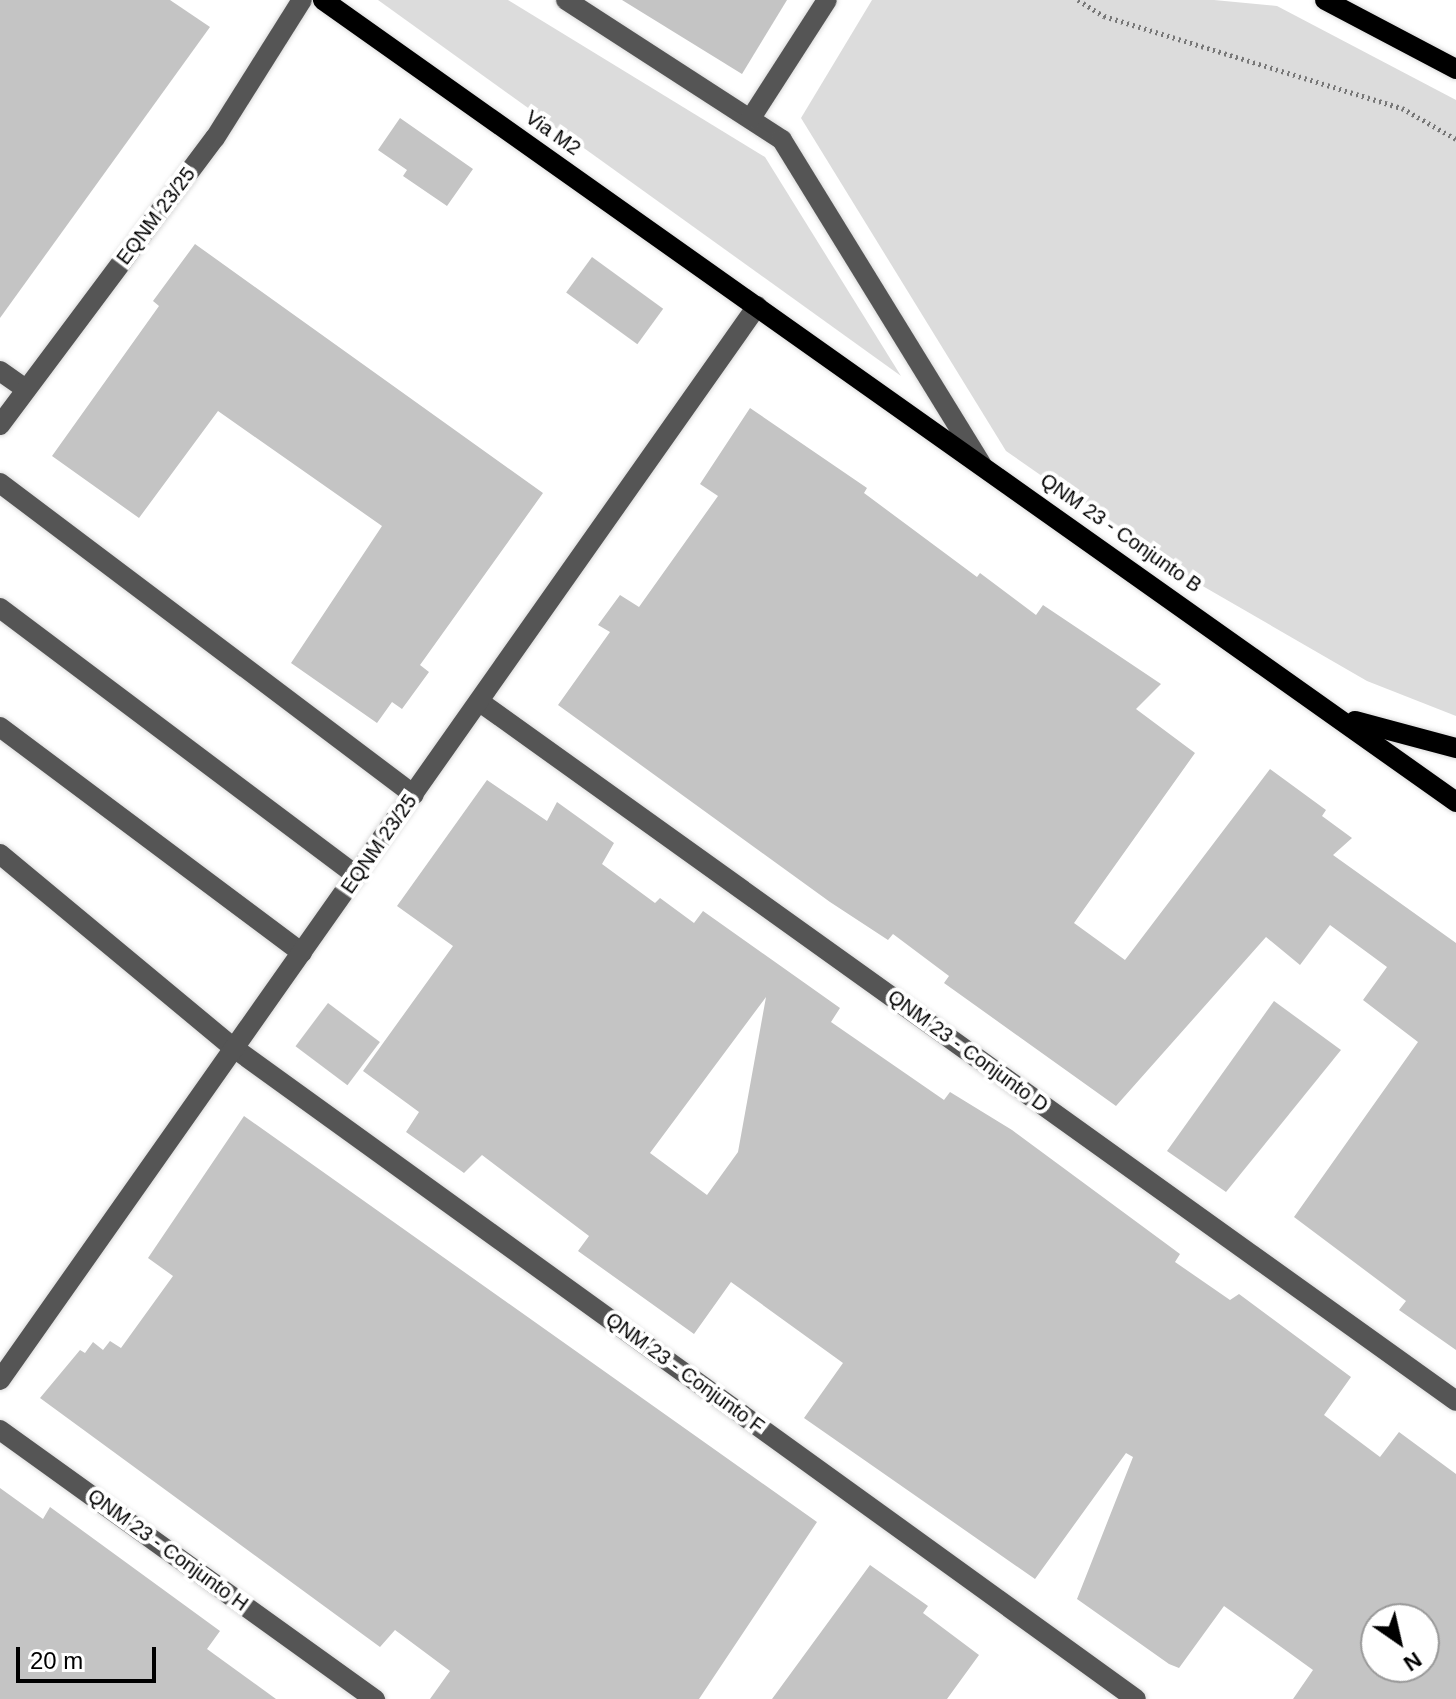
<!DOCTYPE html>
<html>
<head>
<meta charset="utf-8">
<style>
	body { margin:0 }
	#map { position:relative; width:1456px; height:1699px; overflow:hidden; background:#fff; font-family:Arial,sans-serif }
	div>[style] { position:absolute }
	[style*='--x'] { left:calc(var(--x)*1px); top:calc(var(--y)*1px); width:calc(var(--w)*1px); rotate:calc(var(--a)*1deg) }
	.green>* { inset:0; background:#dcdcdc }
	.building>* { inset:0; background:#c4c4c4; transform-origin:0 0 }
	.path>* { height:5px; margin-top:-2.5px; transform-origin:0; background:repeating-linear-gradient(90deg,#777 0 2px,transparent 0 6px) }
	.roads { filter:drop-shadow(0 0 2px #dbdbdb) drop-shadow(0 0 2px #dbdbdb) }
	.minor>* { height:20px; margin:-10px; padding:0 10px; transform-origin:10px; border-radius:10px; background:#555 }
	.major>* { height:20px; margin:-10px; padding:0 10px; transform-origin:10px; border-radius:10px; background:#000 }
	span { translate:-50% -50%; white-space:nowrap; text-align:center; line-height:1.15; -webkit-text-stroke:8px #fff; paint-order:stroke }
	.street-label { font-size:20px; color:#000 }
	.north { position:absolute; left:1360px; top:1603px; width:80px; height:80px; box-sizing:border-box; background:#fff; border:2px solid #999; border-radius:50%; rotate:146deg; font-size:22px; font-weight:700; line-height:32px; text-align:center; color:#000 }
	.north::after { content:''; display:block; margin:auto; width:28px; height:36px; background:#000; clip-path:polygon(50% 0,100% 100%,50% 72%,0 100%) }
	.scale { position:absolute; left:16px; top:1647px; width:140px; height:36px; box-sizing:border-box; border:4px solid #000; border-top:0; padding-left:10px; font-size:24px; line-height:28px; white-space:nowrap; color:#000; -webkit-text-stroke:6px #fff; paint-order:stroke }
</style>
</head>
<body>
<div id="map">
	<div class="green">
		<div style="clip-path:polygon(378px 0,508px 0,765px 157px,901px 376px)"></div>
		<div style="clip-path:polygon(872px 0,1214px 0,1277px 6px,1456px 100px,1456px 716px,1367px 681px,1187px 577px,1006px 451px,801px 118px)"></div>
	</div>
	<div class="building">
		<div style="clip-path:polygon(0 0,170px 0,210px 27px,0 318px)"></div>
		<div style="clip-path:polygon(622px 0,787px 0,742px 74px)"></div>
		<div style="clip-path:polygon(400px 118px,473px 169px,447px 206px,403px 176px,407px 170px,378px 150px)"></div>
		<div style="clip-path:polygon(195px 244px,543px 493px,420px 665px,429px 672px,402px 709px,392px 702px,377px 723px,291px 663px,382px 526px,218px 411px,139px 518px,52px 456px,159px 306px,153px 301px)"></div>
		<div style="left:592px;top:257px;width:88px;height:44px;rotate:36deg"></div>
		<div style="clip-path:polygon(750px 408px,867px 488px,864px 493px,977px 577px,980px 573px,1036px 615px,1043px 605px,1161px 684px,1136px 709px,1195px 753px,1074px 923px,1125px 960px,1270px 769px,1326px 810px,1322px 816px,1352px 838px,1333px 855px,1456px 943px,1456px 1350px,1399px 1310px,1406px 1301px,1294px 1217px,1418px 1042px,1363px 1000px,1387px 967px,1330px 925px,1300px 965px,1266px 937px,1116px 1106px,944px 983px,949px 976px,893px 934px,888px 940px,830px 902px,558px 705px,610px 632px,598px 625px,620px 595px,639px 607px,718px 496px,700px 484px)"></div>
		<div style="clip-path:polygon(evenodd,487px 780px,547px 821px,557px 802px,614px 843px,602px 864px,655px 903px,660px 898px,694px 923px,703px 911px,840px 1008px,831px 1022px,944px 1100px,950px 1092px,1012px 1130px,1180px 1254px,1175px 1262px,1230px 1300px,1239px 1294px,1351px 1377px,1324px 1415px,1380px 1457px,1399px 1432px,1456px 1474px,1456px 1699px,1293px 1699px,1313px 1670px,1224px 1606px,1179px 1668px,1169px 1664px,1077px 1599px,1133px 1457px,1126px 1453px,1035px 1579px,804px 1418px,843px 1363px,731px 1282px,694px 1334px,578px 1251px,589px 1236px,482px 1155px,464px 1173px,406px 1132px,419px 1112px,363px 1071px,453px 946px,397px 906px,487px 780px,766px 997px,738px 1152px,707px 1195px,650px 1153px,766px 997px,487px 780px,1376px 1619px,1424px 1619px,1424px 1667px,1376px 1667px,1376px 1619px)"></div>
		<div style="clip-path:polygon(1274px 1001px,1341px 1050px,1226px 1192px,1167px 1151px)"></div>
		<div style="left:328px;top:1003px;width:65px;height:54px;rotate:37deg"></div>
		<div style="clip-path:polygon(244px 1116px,817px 1522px,699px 1699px,430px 1699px,450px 1671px,395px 1630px,380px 1647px,40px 1398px,80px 1350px,85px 1353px,93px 1342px,103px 1350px,110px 1341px,121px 1348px,173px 1276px,148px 1258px)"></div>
		<div style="clip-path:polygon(0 1488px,43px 1519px,50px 1507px,220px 1631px,207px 1649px,276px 1699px,0 1699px)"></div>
		<div style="clip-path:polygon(870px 1565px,928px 1606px,923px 1613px,979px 1655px,947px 1699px,772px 1699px)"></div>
	</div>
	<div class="path">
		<div style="--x:1078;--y:0;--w:31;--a:32"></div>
		<div style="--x:1104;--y:16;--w:312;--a:17.2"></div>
		<div style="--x:1402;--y:108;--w:62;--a:29.9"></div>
	</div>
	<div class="roads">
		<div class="minor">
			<div style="--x:566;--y:0;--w:257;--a:32.9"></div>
			<div style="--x:782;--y:140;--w:380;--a:58.4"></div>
			<div style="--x:751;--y:118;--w:140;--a:-57.2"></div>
			<div style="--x:0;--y:371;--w:32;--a:35"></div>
			<div style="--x:0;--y:425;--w:359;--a:-53.2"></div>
			<div style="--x:215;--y:138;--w:163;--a:-57.8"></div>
			<div style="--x:0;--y:483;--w:518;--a:37"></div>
			<div style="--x:0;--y:608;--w:446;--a:36.9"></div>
			<div style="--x:480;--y:702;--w:1200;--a:35.61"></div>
			<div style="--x:0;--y:727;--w:377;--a:36.8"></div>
			<div style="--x:0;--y:854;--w:304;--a:39.7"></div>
			<div style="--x:234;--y:1048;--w:1112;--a:35.82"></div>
			<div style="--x:0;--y:1380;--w:1314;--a:-54.82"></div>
			<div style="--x:0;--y:1430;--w:462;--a:35.7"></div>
		</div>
		<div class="major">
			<div style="--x:323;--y:0;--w:1388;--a:35.29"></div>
			<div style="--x:1325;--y:0;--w:148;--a:27.8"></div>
			<div style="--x:1355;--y:721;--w:105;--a:15"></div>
		</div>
	</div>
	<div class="street-label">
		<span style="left:553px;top:133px;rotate:35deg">Via M2</span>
		<span style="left:156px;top:216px;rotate:-53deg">EQNM 23/25</span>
		<span style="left:1121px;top:533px;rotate:35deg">QNM 23 - Conjunto B</span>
		<span style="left:379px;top:844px;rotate:-55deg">EQNM 23/25</span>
		<span style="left:968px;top:1051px;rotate:36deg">QNM 23 - Conjunto D</span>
		<span style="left:685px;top:1373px;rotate:36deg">QNM 23 - Conjunto F</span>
		<span style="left:168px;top:1550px;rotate:36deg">QNM 23 - Conjunto H</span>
	</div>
	<div class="north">N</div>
	<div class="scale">20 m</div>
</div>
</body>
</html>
